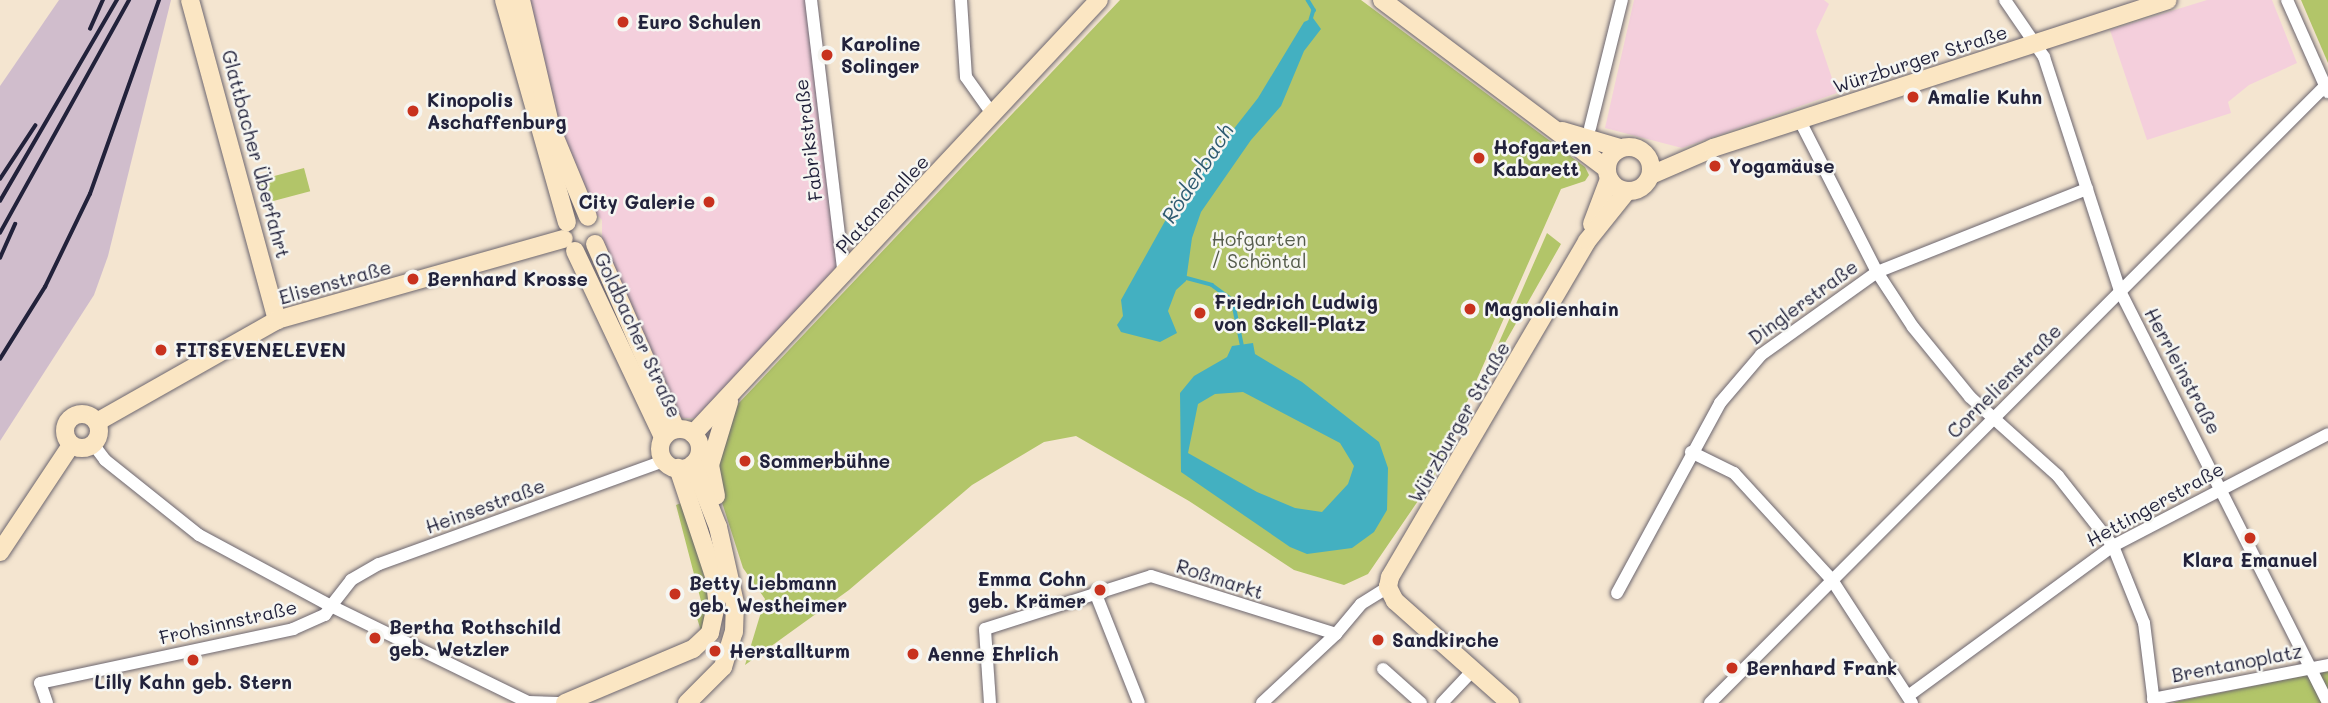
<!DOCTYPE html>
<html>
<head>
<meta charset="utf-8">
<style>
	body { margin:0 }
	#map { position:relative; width:2328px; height:703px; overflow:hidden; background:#f4e5d0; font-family:Mali,sans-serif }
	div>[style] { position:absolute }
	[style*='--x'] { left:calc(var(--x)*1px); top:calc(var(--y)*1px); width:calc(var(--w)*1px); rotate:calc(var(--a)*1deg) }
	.built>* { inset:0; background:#f4cfdc }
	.industrial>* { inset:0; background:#d0bdcc }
	.green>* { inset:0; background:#b2c569; transform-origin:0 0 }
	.water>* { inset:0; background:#43b0c1 }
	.stream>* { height:3.5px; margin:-1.75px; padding:0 1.75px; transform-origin:1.75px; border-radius:1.75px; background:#43b0c1 }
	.roads { filter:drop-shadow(0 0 2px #6c666f) drop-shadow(0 0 2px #6c666f) }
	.street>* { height:12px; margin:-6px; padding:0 6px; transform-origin:6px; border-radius:6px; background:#fff }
	.secondary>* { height:18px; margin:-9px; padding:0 9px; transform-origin:9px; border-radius:9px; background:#fbe6c3 }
	.secondary>.ring { margin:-9px; padding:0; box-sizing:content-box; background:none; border:18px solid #fbe6c3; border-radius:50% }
	.rail>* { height:3.5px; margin:-1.75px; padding:0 1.75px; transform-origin:1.75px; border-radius:1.75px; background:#22223b }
	.dots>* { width:19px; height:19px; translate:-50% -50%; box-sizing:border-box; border:4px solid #f6f6f2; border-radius:50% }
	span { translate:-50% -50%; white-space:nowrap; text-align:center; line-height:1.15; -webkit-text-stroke:5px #f6f6f2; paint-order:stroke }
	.poi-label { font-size:19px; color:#22223b; font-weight:700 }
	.left { translate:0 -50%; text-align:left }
	.right { translate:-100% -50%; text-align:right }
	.street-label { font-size:19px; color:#22223b }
	.park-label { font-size:19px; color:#545b4b }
	.water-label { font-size:21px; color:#2f5b71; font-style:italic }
</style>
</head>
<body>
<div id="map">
	<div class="built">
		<div style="clip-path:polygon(527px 0,817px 0,848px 261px,696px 418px,677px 418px,602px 244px,602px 220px,589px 206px,558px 127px)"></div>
		<div style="clip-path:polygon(1634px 0,1824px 0,1829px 4px,1816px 31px,1837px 93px,1682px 148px,1605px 128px)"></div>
		<div style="clip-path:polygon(2207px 0,2272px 0,2297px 63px,2249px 85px,2228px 102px,2231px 113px,2147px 140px,2110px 30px)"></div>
	</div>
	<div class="industrial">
		<div style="clip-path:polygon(59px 0,171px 0,108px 256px,94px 295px,0 441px,0 86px)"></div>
	</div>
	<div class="green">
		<div style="clip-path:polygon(1120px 0,1361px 0,1585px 167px,1589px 175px,1585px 181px,1561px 189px,1433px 479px,1368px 574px,1344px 585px,1294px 570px,1189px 501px,1076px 436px,1044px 442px,972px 485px,849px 590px,745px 665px,765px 599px,743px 568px,718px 490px,718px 445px,736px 406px)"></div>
		<div style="clip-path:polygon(2301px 0,2328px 0,2328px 63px)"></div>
		<div style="left:304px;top:168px;width:24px;height:47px;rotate:75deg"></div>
		<div style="clip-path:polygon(1547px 233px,1561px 244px,1477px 392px,1512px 313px)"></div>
		<div style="clip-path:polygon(686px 501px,710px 601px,701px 631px,693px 605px,701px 601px,676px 505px)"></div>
		<div style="clip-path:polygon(2328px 671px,2328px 703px,2173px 703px,2179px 701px)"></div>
	</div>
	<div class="water">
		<div style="clip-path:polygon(1313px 18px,1321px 29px,1304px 51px,1281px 106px,1251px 140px,1201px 212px,1192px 238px,1186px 281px,1176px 290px,1168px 311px,1177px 333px,1160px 342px,1121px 332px,1117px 325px,1123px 316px,1121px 300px,1174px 205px,1258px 98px,1304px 22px)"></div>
		<div style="clip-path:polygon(evenodd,1253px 343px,1255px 354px,1302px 382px,1379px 442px,1388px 468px,1387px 510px,1374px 532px,1352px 548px,1307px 554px,1290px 547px,1181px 472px,1180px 393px,1194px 376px,1227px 357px,1232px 346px,1253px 343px,1243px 392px,1340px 443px,1354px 466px,1348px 484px,1322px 512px,1295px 508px,1257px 492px,1188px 453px,1198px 404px,1215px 394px,1243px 392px)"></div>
	</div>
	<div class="stream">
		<div style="--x:1308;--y:0;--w:12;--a:59"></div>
		<div style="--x:1314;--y:10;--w:10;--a:107"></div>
		<div style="--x:1183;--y:277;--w:30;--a:15"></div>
		<div style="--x:1212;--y:285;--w:26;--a:36"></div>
		<div style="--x:1233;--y:300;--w:45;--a:78.4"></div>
	</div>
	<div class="roads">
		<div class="street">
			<div style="--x:811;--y:0;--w:278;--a:83.2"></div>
			<div style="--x:961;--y:0;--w:77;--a:86.3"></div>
			<div style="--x:966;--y:77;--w:47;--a:54.6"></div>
			<div style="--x:2005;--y:0;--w:69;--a:55.6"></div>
			<div style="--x:2044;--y:57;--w:246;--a:72"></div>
			<div style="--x:2120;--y:291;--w:461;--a:63.2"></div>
			<div style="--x:2287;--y:0;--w:101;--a:66"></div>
			<div style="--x:1799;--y:119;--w:172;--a:63"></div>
			<div style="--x:1877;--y:272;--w:66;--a:56.8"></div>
			<div style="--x:1913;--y:327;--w:90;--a:50.8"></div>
			<div style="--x:1970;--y:397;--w:118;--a:41.9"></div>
			<div style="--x:2058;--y:476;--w:89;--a:51.8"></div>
			<div style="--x:2113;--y:546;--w:83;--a:68.1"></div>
			<div style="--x:2144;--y:623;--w:81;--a:82.9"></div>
			<div style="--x:1590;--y:128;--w:132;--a:-76"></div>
			<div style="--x:93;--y:444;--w:20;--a:53"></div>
			<div style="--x:105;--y:460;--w:120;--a:38.6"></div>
			<div style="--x:199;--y:535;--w:150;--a:28.3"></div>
			<div style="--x:331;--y:606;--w:33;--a:-52"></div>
			<div style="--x:351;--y:580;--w:32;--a:-30"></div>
			<div style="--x:379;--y:564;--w:303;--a:-19.9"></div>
			<div style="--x:1691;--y:452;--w:48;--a:26"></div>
			<div style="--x:1734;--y:473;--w:145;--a:47.5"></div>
			<div style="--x:1832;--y:580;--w:147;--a:57"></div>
			<div style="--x:1095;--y:592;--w:119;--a:68.4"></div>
			<div style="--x:1617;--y:593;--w:216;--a:-61.5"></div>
			<div style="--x:1720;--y:403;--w:63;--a:-49.5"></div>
			<div style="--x:1761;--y:355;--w:143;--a:-35.6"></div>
			<div style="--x:1877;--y:272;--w:226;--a:-21.6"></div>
			<div style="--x:1383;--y:669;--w:51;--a:41.8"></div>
			<div style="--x:1908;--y:696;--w:254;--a:-36.2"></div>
			<div style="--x:2113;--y:546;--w:242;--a:-27.5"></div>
			<div style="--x:2153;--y:699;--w:178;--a:-11"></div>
			<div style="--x:47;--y:703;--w:21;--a:-109"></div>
			<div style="--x:40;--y:683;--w:259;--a:-12"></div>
			<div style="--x:293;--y:629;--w:35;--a:-24"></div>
			<div style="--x:325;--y:615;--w:11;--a:-56"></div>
			<div style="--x:331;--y:606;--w:219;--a:26"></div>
			<div style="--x:528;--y:702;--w:38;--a:2"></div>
			<div style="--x:990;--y:703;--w:74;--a:-93.9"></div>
			<div style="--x:985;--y:629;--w:174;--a:-17.7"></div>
			<div style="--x:1151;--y:576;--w:194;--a:17.4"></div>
			<div style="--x:1262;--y:703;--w:101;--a:-43"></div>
			<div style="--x:1336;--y:634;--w:39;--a:-50"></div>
			<div style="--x:1361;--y:604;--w:32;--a:-32"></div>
			<div style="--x:1442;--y:703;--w:47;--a:-46.7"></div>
			<div style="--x:1710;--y:703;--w:871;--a:-45.09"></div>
		</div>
		<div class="secondary">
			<div style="--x:190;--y:0;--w:332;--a:74.8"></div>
			<div style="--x:504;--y:0;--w:231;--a:74.2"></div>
			<div style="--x:521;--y:0;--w:131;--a:76.8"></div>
			<div style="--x:551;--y:128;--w:96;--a:67.4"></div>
			<div style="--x:1382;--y:0;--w:281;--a:36.9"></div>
			<div style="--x:1562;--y:131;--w:60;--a:16.3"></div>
			<div class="ring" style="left:1607px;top:147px;width:26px;height:26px"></div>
			<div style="--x:1651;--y:175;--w:68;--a:-23.5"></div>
			<div style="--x:1713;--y:148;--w:478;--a:-18"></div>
			<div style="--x:1592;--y:224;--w:48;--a:-69.3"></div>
			<div style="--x:595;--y:244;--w:202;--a:66.4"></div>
			<div style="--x:575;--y:251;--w:206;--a:64.7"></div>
			<div class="ring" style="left:65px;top:414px;width:16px;height:16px"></div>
			<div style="--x:97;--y:422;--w:207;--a:-29.5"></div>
			<div style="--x:277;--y:320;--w:298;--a:-15.8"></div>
			<div class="ring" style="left:660px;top:429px;width:22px;height:22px"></div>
			<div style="--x:693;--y:434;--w:594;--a:-46.91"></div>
			<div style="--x:716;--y:496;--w:32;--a:-101"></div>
			<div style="--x:710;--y:465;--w:66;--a:-73.2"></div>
			<div style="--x:0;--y:552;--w:128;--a:-56.4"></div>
			<div style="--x:565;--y:703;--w:139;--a:-22.9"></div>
			<div style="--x:693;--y:649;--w:23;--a:-43"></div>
			<div style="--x:710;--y:633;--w:35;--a:-78"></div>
			<div style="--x:717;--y:599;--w:23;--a:-97"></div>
			<div style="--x:714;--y:576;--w:114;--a:-108.4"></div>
			<div style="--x:687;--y:703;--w:51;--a:-45"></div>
			<div style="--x:723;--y:667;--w:37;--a:-73"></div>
			<div style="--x:734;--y:632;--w:29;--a:-88"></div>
			<div style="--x:735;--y:603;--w:78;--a:-102.6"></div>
			<div style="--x:718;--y:527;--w:68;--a:-111.6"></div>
			<div style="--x:1510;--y:703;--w:154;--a:-138.4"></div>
			<div style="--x:1395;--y:601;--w:16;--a:-117"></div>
			<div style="--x:1388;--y:587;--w:10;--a:-79"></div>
			<div style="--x:1390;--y:577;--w:389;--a:-59.6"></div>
			<div style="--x:1587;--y:241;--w:64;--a:-51.3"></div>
		</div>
	</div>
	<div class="rail">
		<div style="--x:90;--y:29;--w:32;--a:-66"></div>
		<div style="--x:0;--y:179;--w:64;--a:-56.6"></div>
		<div style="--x:0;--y:201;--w:233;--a:-59.8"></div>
		<div style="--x:0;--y:233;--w:266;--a:-61"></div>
		<div style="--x:0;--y:258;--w:37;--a:-66"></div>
		<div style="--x:0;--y:359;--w:85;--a:-58"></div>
		<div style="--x:45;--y:287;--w:103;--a:-64.2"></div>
		<div style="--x:90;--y:194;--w:206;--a:-70.4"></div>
	</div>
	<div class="dots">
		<div style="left:623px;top:22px;background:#c8321e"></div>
		<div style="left:827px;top:55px;background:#c8321e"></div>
		<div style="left:1913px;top:97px;background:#c8321e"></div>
		<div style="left:413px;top:111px;background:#c8321e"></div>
		<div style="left:1479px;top:158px;background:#c8321e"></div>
		<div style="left:1715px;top:166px;background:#c8321e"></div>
		<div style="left:709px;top:202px;background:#c8321e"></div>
		<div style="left:413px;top:279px;background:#c8321e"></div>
		<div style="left:1470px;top:309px;background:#c8321e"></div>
		<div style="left:1200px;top:313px;background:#c8321e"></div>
		<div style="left:161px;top:350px;background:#c8321e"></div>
		<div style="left:745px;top:461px;background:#c8321e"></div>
		<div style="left:2250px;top:538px;background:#c8321e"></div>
		<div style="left:1100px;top:590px;background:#c8321e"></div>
		<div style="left:675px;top:594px;background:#c8321e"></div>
		<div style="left:375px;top:638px;background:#c8321e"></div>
		<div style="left:1378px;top:640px;background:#c8321e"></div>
		<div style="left:715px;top:651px;background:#c8321e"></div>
		<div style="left:913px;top:654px;background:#c8321e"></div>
		<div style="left:193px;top:660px;background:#c8321e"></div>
		<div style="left:1732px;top:668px;background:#c8321e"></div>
	</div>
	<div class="poi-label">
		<span class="left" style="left:637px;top:22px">Euro Schulen</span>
		<span class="left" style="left:841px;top:55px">Karoline<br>Solinger</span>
		<span class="left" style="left:1927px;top:97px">Amalie Kuhn</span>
		<span class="left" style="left:427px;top:111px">Kinopolis<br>Aschaffenburg</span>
		<span class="left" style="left:1493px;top:158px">Hofgarten<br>Kabarett</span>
		<span class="left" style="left:1729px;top:166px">Yogamäuse</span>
		<span class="right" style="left:695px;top:202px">City Galerie</span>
		<span class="left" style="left:427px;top:279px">Bernhard Krosse</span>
		<span class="left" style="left:1214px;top:313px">Friedrich Ludwig<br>von Sckell-Platz</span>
		<span class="left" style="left:1484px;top:309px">Magnolienhain</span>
		<span class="left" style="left:175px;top:350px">FITSEVENELEVEN</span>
		<span class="left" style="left:759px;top:461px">Sommerbühne</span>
		<span style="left:2250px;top:560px">Klara Emanuel</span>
		<span class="right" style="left:1086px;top:590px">Emma Cohn<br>geb. Krämer</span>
		<span class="left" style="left:689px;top:594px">Betty Liebmann<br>geb. Westheimer</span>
		<span class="left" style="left:389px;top:638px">Bertha Rothschild<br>geb. Wetzler</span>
		<span class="left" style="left:1392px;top:640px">Sandkirche</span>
		<span class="left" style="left:729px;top:651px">Herstallturm</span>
		<span class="left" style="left:927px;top:654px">Aenne Ehrlich</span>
		<span class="left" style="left:1746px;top:668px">Bernhard Frank</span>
		<span style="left:193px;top:682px">Lilly Kahn geb. Stern</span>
	</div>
	<div class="street-label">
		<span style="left:1920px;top:59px;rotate:-18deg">Würzburger Straße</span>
		<span style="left:808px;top:140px;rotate:-97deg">Fabrikstraße</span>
		<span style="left:256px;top:154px;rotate:75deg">Glattbacher Überfahrt</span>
		<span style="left:882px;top:204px;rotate:-47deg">Platanenallee</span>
		<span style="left:335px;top:282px;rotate:-16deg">Elisenstraße</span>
		<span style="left:1803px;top:302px;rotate:-36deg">Dinglerstraße</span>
		<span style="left:638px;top:335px;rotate:65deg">Goldbacher Straße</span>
		<span style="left:2183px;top:371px;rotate:62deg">Herrleinstraße</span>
		<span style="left:2004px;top:381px;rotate:-45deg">Cornelienstraße</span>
		<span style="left:1459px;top:422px;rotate:-60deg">Würzburger Straße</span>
		<span style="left:2155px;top:504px;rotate:-29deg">Hettingerstraße</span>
		<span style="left:485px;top:506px;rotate:-20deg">Heinsestraße</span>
		<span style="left:1220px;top:579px;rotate:18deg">Roßmarkt</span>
		<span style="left:228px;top:622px;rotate:-13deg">Frohsinnstraße</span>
		<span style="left:2237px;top:663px;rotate:-11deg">Brentanoplatz</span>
	</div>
	<div class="park-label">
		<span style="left:1259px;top:250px">Hofgarten<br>/ Schöntal</span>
	</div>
	<div class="water-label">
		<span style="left:1197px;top:173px;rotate:-57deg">Röderbach</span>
	</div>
</div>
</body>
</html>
